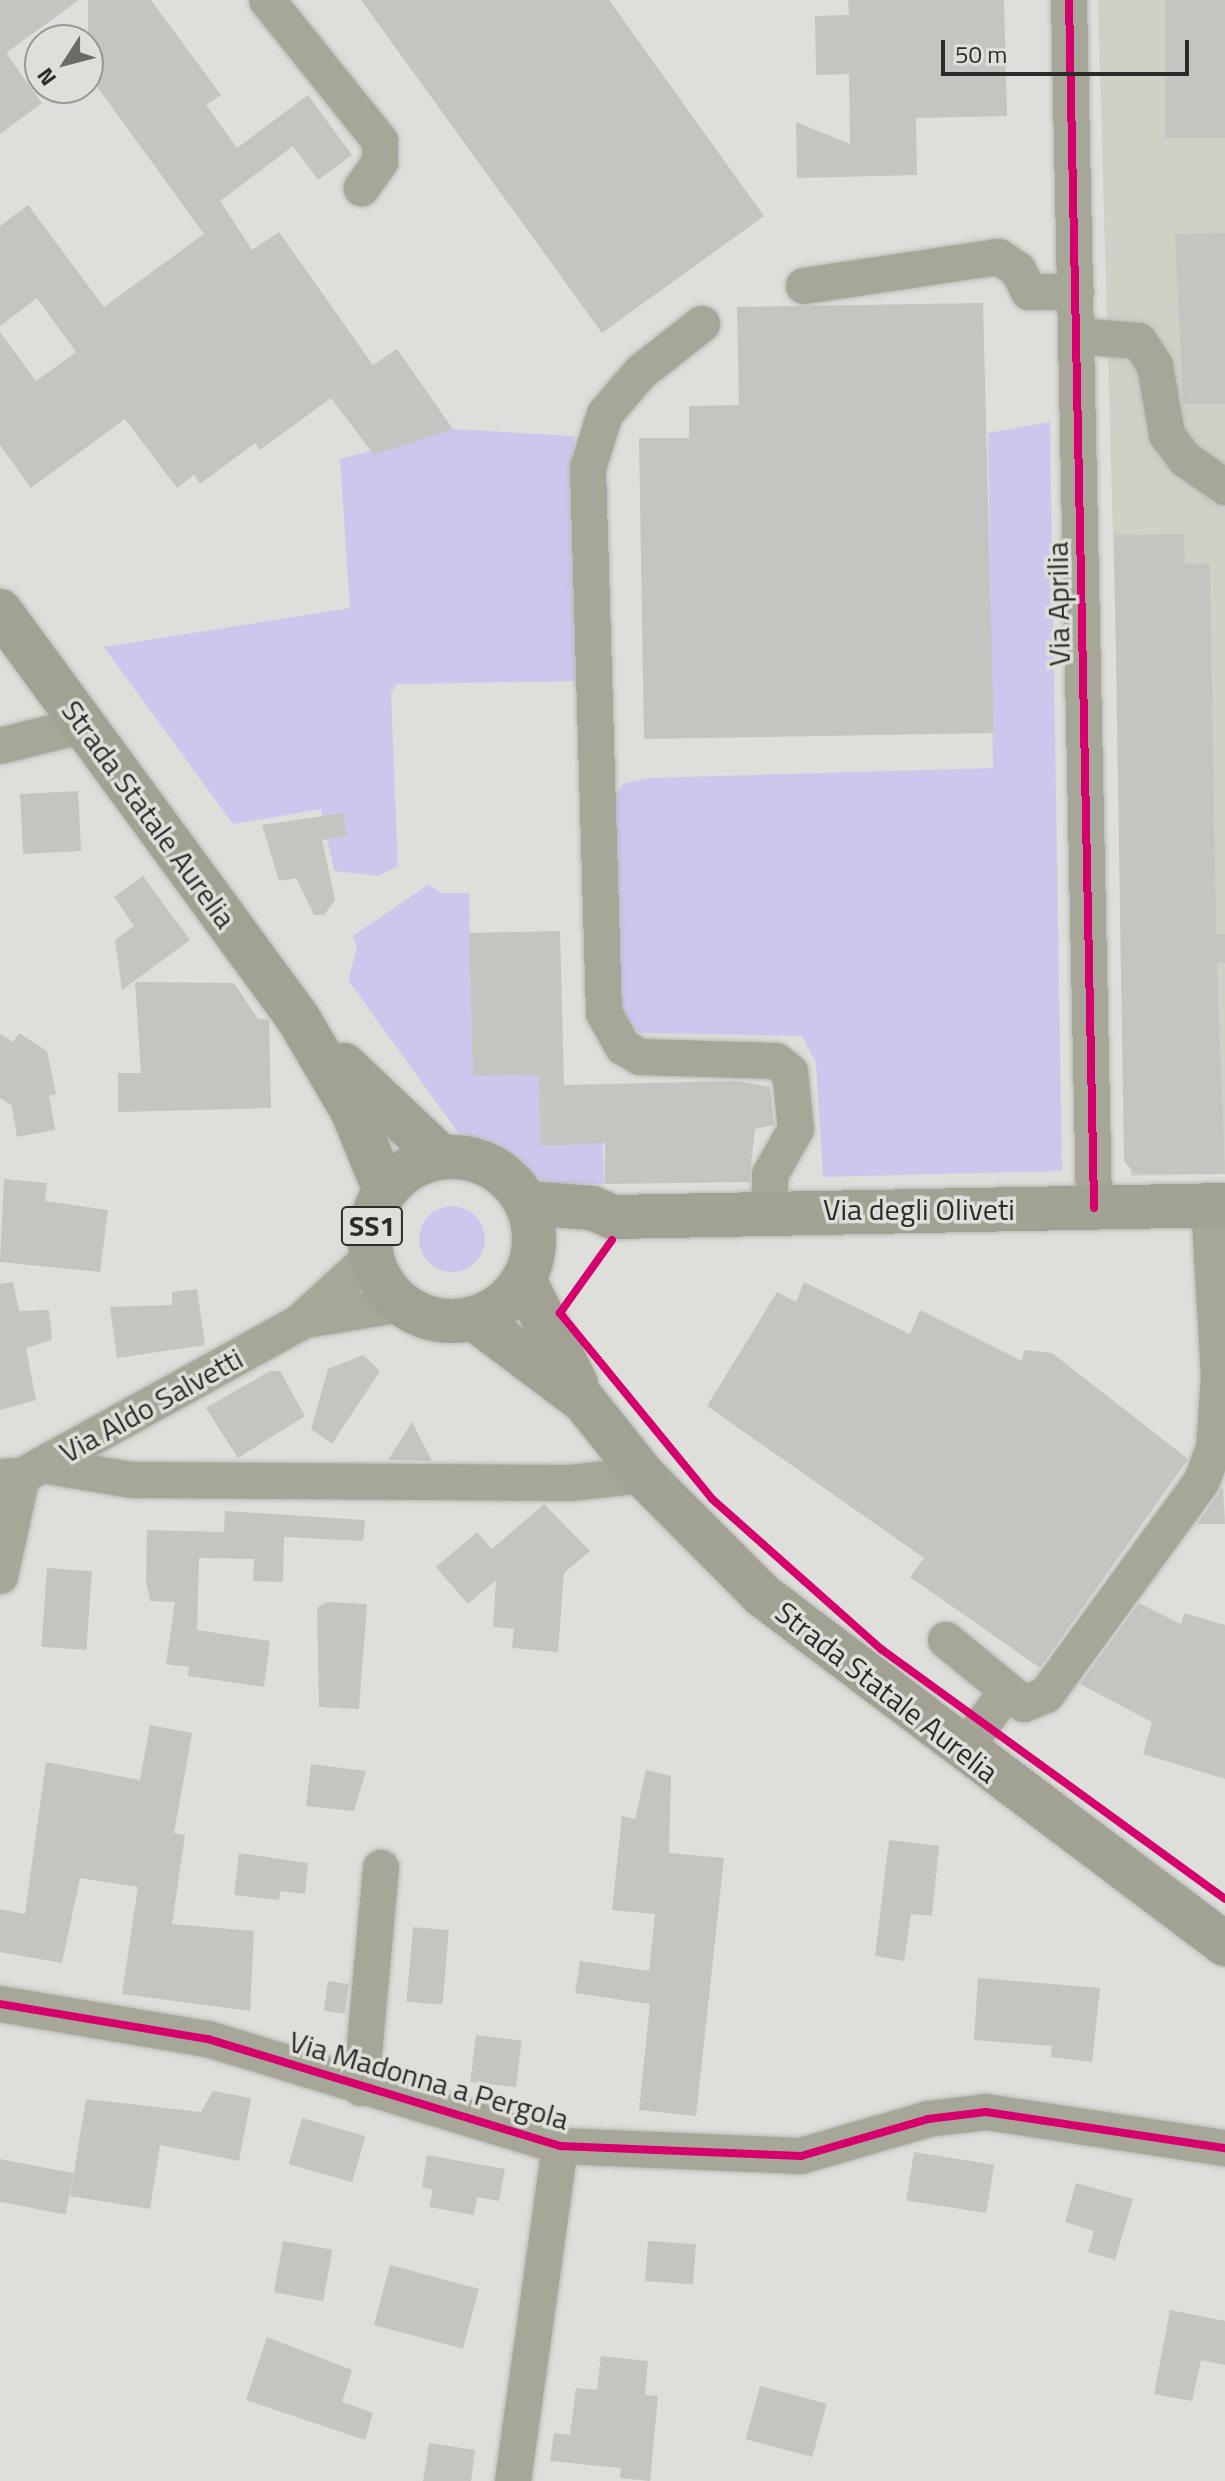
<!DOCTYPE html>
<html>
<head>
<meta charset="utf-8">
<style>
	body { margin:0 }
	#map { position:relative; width:1225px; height:2481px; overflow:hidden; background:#dededa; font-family:"Titillium Web",sans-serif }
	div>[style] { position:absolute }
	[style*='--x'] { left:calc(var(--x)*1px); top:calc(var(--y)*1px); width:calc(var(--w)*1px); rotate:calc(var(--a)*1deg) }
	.built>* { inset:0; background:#d0d0c7 }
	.green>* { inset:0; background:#cdc7ee }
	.round { border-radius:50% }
	.building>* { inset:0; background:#c4c4c1; transform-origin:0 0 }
	.roads { filter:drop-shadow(0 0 2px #b9bab7) drop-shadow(0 0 2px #b9bab7) }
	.minor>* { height:36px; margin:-18px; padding:0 18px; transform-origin:18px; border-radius:18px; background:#a7a799 }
	.major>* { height:44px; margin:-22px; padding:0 22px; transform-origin:22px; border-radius:22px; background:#a1a294 }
	.major>.ring { margin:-22px; padding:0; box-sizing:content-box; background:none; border:44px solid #a1a294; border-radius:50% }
	.cycleway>* { height:8px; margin:-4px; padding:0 4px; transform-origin:4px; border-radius:4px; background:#d6006c }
	span { translate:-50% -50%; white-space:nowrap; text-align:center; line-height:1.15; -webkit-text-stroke:7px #dfdfd9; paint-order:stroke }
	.shield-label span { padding:2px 6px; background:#dfdfd9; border:2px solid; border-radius:6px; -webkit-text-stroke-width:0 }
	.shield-label { font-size:28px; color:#2b2c29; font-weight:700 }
	.street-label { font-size:30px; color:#2b2c29 }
	.north { position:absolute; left:24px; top:24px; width:80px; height:80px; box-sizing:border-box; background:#dfdfd9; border:2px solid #979793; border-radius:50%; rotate:234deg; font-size:22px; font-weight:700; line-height:32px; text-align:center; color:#2b2c29 }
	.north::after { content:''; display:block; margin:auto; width:28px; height:36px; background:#6a6a67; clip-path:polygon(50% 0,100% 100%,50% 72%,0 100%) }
	.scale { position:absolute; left:941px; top:40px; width:248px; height:36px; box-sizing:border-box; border:4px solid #2b2c29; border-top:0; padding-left:10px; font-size:24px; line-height:28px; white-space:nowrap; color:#2b2c29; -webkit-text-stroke:6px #dfdfd9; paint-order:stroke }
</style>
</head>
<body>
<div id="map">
	<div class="built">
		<div style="clip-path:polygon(1098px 0,1225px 0,1225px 1174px,1131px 1176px)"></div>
	</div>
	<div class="green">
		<div style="clip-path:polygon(1050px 422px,1062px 1171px,823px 1177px,816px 1063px,802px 1036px,640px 1033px,624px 1021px,617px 1002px,615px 796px,623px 784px,649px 778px,993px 768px,988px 433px)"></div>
		<div style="clip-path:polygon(453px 429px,574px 436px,579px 681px,397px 684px,391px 693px,398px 866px,378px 876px,334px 871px,321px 809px,233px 824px,104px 647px,350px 608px,340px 459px)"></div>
		<div style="clip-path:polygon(429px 884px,441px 893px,469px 893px,473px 1076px,539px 1075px,540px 1146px,602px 1137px,605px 1184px,546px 1185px,493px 1144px,462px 1138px,348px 980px,357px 949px,353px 936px)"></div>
		<div class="round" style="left:419px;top:1206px;width:66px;height:66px"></div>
	</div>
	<div class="building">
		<div style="clip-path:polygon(0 0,79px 0,6px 53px,42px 103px,0 134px)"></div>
		<div style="clip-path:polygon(88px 0,151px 0,221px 95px,206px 105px,237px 148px,308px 95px,352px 155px,318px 180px,293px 146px,220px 201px,252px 250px,279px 232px,373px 365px,397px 349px,453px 429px,374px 455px,331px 398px,260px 450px,255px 443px,200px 484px,194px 475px,177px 488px,125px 419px,31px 488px,0 445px,0 332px,36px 381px,76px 352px,37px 298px,0 326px,0 226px,28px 205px,104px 307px,204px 234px,88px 74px)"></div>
		<div style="clip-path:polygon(361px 0,609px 0,764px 216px,602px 333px)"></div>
		<div style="clip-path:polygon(848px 0,1004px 0,1007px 116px,916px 118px,917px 175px,797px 178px,796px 122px,850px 144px,849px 74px,816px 75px,815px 16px,849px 15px)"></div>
		<div style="left:1165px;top:0;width:60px;height:138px"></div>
		<div style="clip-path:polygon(1225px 233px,1225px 404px,1183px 404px,1175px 234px)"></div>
		<div style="clip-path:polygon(983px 303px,994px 733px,644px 739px,639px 438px,689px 438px,689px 406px,739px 405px,737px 307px)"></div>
		<div style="clip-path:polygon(1184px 534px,1185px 564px,1210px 563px,1216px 934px,1225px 934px,1225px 963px,1217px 963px,1225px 1174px,1135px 1174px,1124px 1161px,1114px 535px)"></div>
		<div style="left:78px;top:791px;width:60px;height:58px;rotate:87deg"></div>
		<div style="clip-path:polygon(343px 813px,347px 836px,322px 840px,335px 900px,324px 915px,314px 915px,296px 878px,279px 881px,262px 825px)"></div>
		<div style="clip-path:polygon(143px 876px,190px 940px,122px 990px,115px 940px,134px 926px,114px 897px)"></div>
		<div style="clip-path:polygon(560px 931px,564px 1085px,738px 1081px,770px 1087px,774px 1125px,755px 1129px,749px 1182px,605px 1184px,605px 1143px,540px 1146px,539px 1075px,473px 1076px,469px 933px)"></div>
		<div style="clip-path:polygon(135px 982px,234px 983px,258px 1019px,269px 1020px,271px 1108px,118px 1112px,118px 1073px,141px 1073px)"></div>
		<div style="clip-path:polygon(19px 1033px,47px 1051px,56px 1094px,49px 1096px,55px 1130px,17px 1137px,12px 1106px,0 1098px,0 1034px,13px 1042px)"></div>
		<div style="clip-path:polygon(4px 1179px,47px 1183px,45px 1201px,108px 1210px,100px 1272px,0 1262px)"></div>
		<div style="clip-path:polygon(13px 1282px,19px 1311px,49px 1310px,52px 1340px,26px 1348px,36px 1400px,0 1410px,0 1284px)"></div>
		<div style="clip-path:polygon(804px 1282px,910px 1334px,920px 1310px,1022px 1361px,1024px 1350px,1052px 1353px,1188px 1459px,1040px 1668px,910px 1577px,924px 1558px,707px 1406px,777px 1292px,796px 1302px)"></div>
		<div style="clip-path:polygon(197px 1289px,205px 1345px,117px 1358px,110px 1307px,172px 1305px,172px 1292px)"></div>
		<div style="clip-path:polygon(363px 1355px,380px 1371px,332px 1444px,311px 1429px,328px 1369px)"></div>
		<div style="clip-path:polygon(270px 1371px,280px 1371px,305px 1416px,238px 1458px,206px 1408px)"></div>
		<div style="clip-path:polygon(412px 1422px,432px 1461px,388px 1460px)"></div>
		<div style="clip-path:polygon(1223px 1486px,1225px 1524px,1197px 1524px,1219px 1493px)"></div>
		<div style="clip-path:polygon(544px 1504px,590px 1551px,564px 1573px,558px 1652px,512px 1648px,514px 1629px,493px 1627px,496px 1580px,468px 1604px,436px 1567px,477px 1532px,492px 1549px)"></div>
		<div style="clip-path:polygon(225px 1511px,365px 1520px,363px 1541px,284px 1537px,283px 1582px,253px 1581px,254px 1559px,199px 1558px,197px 1630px,270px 1641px,264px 1687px,188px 1676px,189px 1667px,166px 1664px,175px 1602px,150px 1601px,146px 1581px,147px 1530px,224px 1532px)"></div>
		<div style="left:47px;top:1568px;width:45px;height:79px;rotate:4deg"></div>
		<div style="clip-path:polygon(326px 1602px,367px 1604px,359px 1709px,319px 1707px,317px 1608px)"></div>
		<div style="clip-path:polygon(1139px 1603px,1181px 1624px,1184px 1613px,1225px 1625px,1225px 1779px,1143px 1754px,1152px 1722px,1080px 1684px)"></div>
		<div style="clip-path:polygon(150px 1725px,192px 1733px,174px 1833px,185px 1835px,172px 1924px,254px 1931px,250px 2011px,122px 1994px,138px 1887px,80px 1878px,62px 1963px,0 1952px,0 1909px,25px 1914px,46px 1762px,140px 1780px)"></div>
		<div style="clip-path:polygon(311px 1764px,366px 1771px,354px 1811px,306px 1806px)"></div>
		<div style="clip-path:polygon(646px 1770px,671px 1776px,669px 1853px,724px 1858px,696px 2116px,639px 2110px,650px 2004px,575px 1993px,580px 1961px,649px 1971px,655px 1914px,612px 1910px,622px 1816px,635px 1819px)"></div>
		<div style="clip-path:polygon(889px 1840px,939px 1846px,932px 1916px,911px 1914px,904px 1961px,875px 1956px)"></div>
		<div style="clip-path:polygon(239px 1853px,308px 1863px,305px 1894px,280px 1891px,279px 1900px,234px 1895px)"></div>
		<div style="left:413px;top:1927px;width:36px;height:75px;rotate:5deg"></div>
		<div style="clip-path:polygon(978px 1978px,1100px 1988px,1092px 2062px,1051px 2057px,1052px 2046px,974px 2040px)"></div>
		<div style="left:328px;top:1981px;width:21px;height:30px;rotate:8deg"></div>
		<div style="left:476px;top:2035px;width:46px;height:47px;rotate:7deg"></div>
		<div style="clip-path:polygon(213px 2091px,251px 2098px,239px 2161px,160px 2145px,150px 2209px,70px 2196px,86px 2099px,201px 2112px)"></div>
		<div style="left:302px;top:2118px;width:66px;height:48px;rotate:16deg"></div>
		<div style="left:914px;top:2152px;width:81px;height:49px;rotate:9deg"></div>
		<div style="clip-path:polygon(427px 2155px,505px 2169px,499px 2201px,477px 2197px,474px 2215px,429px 2207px,433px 2190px,422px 2187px)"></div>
		<div style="left:0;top:2159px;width:75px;height:42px;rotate:11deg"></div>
		<div style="clip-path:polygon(1076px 2183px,1133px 2199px,1115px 2260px,1088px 2252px,1094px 2231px,1065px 2222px)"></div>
		<div style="left:283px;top:2241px;width:50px;height:52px;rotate:10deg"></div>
		<div style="left:648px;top:2241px;width:48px;height:40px;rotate:4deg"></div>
		<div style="left:390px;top:2265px;width:92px;height:62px;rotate:15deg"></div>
		<div style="clip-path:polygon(1170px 2310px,1225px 2321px,1225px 2365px,1201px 2360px,1192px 2401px,1154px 2394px)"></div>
		<div style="clip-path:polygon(267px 2337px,352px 2370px,342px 2402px,373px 2413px,365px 2440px,246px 2400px)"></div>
		<div style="clip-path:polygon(601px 2356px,648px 2361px,645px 2395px,658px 2396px,650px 2481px,620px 2478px,621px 2468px,550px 2461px,554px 2433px,570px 2435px,576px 2388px,597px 2390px)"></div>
		<div style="left:760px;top:2386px;width:69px;height:55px;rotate:15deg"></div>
		<div style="clip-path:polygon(429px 2443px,475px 2450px,471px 2481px,423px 2481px)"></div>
	</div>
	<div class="roads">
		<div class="minor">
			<div style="--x:267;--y:0;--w:181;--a:51.3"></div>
			<div style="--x:380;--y:141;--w:21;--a:90"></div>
			<div style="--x:380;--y:162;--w:32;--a:125"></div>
			<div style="--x:1069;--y:0;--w:1208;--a:88.81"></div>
			<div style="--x:804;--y:286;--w:197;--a:-8.5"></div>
			<div style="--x:999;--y:257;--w:23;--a:34"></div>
			<div style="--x:1018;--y:270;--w:25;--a:63"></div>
			<div style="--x:1029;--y:292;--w:47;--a:0"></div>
			<div style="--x:702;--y:324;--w:78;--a:141.8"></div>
			<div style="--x:641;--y:372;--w:55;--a:130.6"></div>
			<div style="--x:605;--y:414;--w:57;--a:107.5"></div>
			<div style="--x:588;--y:468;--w:545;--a:88.32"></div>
			<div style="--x:604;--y:1013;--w:39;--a:61"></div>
			<div style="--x:623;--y:1047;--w:20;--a:30"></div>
			<div style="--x:640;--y:1057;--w:136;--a:1.7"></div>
			<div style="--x:776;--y:1061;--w:18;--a:38"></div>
			<div style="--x:790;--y:1072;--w:57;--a:84"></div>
			<div style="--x:796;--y:1129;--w:53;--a:119.5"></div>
			<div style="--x:770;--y:1175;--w:35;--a:90"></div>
			<div style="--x:1077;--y:336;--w:62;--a:4.6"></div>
			<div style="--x:1139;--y:341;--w:30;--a:57"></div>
			<div style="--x:1155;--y:366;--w:70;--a:80.1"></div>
			<div style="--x:1167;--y:435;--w:30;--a:53"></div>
			<div style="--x:1185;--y:459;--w:49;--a:35"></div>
			<div style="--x:0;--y:746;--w:87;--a:-14"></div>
			<div style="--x:312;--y:1319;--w:91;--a:-9.5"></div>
			<div style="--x:42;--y:1465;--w:91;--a:9.5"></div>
			<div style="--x:132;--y:1480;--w:438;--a:0.4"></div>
			<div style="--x:570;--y:1483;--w:73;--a:-6.3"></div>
			<div style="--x:0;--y:1477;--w:22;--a:-3"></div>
			<div style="--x:22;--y:1476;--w:316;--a:-28.9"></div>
			<div style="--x:299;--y:1323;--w:99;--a:-42.5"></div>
			<div style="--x:0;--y:1576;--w:102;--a:-77.6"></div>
			<div style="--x:946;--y:1640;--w:101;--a:39.4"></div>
			<div style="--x:1024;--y:1704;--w:24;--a:-22"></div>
			<div style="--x:1046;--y:1695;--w:265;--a:-53.9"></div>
			<div style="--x:1202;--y:1481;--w:35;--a:-70"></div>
			<div style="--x:1214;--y:1448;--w:71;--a:-86"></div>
			<div style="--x:1219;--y:1377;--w:172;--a:-93.3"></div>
			<div style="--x:963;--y:1751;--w:74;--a:-53.7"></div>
			<div style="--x:0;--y:2004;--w:211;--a:9.6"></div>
			<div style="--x:208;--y:2039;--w:368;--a:16.9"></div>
			<div style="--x:560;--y:2146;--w:241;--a:2.4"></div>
			<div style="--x:801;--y:2156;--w:132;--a:-16.2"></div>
			<div style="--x:928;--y:2119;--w:58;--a:-6.9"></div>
			<div style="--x:986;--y:2112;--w:242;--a:8.6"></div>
			<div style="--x:361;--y:2088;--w:221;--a:-84.8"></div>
			<div style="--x:513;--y:2481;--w:338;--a:-82"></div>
		</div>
		<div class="major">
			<div style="--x:0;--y:611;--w:504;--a:53.79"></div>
			<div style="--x:298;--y:1018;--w:107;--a:59.6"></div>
			<div style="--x:352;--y:1110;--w:87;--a:67.8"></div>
			<div style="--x:344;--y:1065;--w:134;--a:43.5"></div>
			<div class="ring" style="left:370px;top:1157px;width:120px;height:120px"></div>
			<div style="--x:527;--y:1203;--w:65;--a:4.4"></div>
			<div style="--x:592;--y:1208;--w:23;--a:23"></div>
			<div style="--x:613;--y:1217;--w:612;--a:-1.12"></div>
			<div style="--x:524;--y:1280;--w:116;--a:63.4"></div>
			<div style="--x:473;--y:1318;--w:139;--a:36.8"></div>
			<div style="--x:584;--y:1401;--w:95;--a:51.4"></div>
			<div style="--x:643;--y:1475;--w:169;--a:45.2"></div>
			<div style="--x:762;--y:1595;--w:580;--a:37.01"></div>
		</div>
	</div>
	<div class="cycleway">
		<div style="--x:1069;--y:0;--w:1208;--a:88.81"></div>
		<div style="--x:612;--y:1240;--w:90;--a:125.5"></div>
		<div style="--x:560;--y:1313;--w:240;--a:50.7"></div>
		<div style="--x:712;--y:1499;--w:226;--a:41.6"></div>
		<div style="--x:881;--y:1649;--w:425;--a:36"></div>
		<div style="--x:0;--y:2004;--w:211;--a:9.6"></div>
		<div style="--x:208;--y:2039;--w:368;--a:16.9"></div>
		<div style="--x:560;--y:2146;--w:241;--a:2.4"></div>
		<div style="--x:801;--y:2156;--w:132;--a:-16.2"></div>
		<div style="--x:928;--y:2119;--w:58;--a:-6.9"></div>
		<div style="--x:986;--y:2112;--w:242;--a:8.6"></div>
	</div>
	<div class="shield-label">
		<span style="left:372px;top:1226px">SS1</span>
	</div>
	<div class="street-label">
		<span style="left:1058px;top:604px;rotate:-91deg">Via Aprilia</span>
		<span style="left:149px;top:814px;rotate:54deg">Strada Statale Aurelia</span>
		<span style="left:919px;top:1209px">Via degli Oliveti</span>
		<span style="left:151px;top:1405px;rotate:-29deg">Via Aldo Salvetti</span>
		<span style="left:887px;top:1692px;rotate:38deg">Strada Statale Aurelia</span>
		<span style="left:429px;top:2080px;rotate:16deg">Via Madonna a Pergola</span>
	</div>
	<div class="north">N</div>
	<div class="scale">50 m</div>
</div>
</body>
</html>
